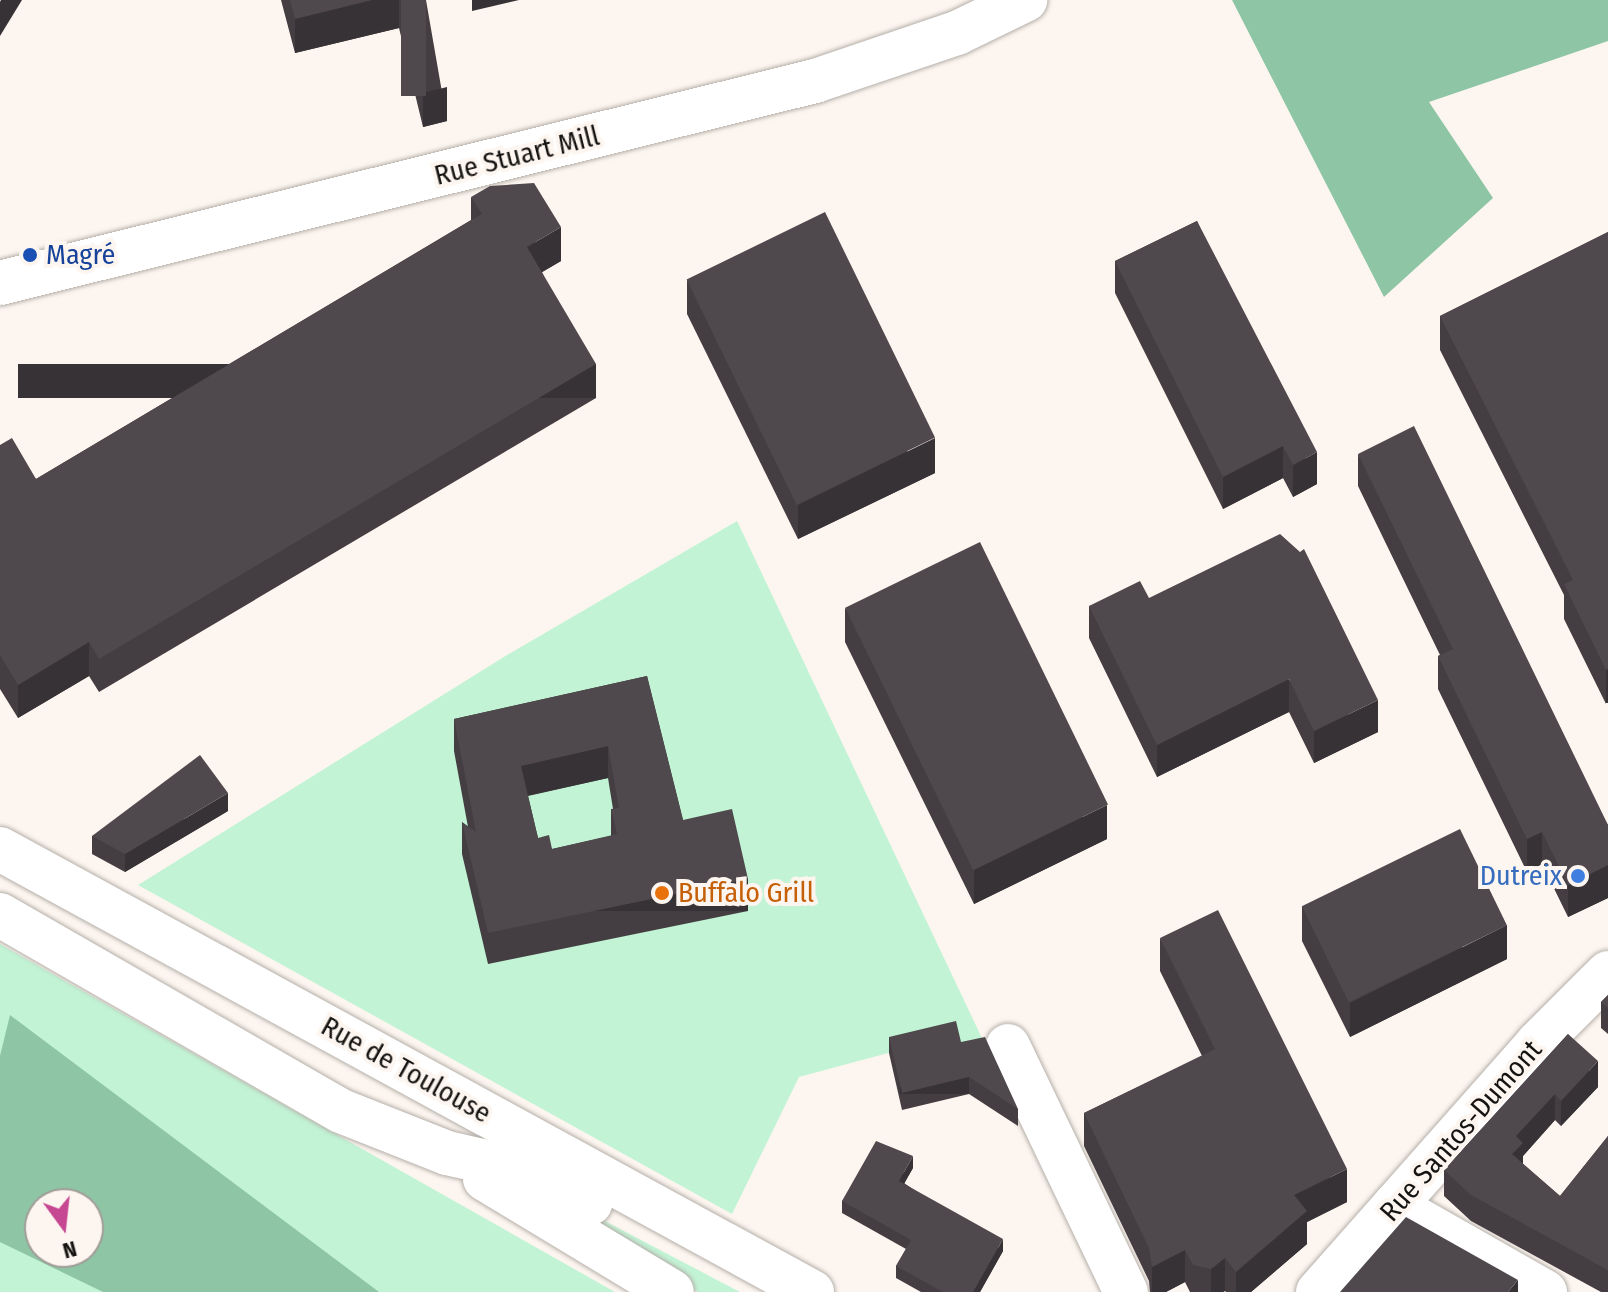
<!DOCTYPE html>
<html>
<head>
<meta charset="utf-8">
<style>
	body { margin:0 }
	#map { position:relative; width:1608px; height:1292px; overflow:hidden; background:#fdf6f0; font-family:"Fira Sans Condensed",sans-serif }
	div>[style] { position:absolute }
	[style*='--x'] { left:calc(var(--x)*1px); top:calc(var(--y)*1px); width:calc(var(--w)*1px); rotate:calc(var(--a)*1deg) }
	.green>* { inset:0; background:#c2f3d5 }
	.forest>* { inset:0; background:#8ec5a5 }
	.roads { filter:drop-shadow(0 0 2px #b5afa9) drop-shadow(0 0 2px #b5afa9) }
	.minor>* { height:44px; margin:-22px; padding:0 22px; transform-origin:22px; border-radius:22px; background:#fff }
	.major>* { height:44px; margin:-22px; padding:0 22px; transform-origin:22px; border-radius:22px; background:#fff }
	.wall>* { inset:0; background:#443e42 }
	.shaded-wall>* { inset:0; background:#373236; transform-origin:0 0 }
	.building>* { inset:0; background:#4f484d; transform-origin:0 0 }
	.dots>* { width:22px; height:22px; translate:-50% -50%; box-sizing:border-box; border:4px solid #fdf6f0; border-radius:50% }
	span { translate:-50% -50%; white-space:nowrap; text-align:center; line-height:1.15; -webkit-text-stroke:8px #fdf6f0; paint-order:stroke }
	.street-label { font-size:28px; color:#161412 }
	.transit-label { font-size:28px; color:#164399 }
	.left { translate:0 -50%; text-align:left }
	.shop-label { font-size:28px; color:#366cbe }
	.right { translate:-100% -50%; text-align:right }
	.food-label { font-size:28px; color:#c56008 }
	.north { position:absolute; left:24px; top:1188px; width:80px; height:80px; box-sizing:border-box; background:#fdf6f0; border:2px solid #a19c97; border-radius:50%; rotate:165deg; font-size:22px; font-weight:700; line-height:32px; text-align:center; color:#161412 }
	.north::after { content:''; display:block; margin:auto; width:28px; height:36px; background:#c64792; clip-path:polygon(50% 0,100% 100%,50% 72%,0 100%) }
</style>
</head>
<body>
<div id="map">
	<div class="green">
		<div style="clip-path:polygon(737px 521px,989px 1053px,961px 1059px,955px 1035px,799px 1077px,732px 1214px,138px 885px,507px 655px)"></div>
		<div style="clip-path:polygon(evenodd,0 944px,615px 1292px,0 1292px,0 944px,40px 1204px,88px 1204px,88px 1252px,40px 1252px,40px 1204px)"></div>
		<div style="clip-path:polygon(516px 1186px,561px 1198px,740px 1292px,698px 1292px)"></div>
	</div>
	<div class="forest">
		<div style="clip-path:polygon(1232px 0,1608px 0,1608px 41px,1429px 102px,1493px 198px,1384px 297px)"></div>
		<div style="clip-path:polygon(evenodd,10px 1015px,379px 1292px,103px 1292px,0 1242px,0 1056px,10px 1015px,88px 1204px,88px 1252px,40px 1252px,40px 1204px,88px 1204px)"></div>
	</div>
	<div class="roads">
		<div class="minor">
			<div style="--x:0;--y:283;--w:840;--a:-13.92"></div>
			<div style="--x:815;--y:81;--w:150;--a:-18.7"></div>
			<div style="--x:957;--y:33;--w:76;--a:-25.9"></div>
			<div style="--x:1008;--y:1046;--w:273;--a:64.4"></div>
			<div style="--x:1394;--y:1206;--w:174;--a:29.7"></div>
			<div style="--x:1318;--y:1292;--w:332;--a:-48.5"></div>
			<div style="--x:1538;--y:1043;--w:99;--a:-45"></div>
		</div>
		<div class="major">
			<div style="--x:0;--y:849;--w:925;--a:28.62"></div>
			<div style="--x:0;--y:915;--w:393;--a:29.9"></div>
			<div style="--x:341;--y:1111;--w:114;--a:21.6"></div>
			<div style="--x:447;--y:1153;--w:82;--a:12.7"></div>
			<div style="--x:527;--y:1171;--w:71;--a:26.9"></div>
			<div style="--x:485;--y:1179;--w:218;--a:31.1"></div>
		</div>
	</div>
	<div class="wall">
		<div style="clip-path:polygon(281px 0,426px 0,447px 121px,423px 127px,399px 28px,295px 53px)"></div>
		<div style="clip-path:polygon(471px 197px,561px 261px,542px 272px,596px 398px,99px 692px,89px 676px,18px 718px,0 689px,0 445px,36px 479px,471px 220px)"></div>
		<div style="clip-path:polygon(1197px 221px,1317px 484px,1293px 497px,1283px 478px,1223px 509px,1115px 293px,1115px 261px)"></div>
		<div style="clip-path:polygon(1608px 232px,1606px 704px,1564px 619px,1564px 595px,1440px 350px,1440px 316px)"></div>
		<div style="clip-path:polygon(687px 280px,935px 473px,798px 539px,687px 314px)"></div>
		<div style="clip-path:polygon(1358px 454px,1608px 825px,1608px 898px,1568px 917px,1542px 864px,1527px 872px,1438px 689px,1438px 656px,1440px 655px,1358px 486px)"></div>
		<div style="clip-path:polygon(1149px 598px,1378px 732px,1314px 763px,1289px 712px,1157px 777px,1089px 638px,1089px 606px)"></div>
		<div style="clip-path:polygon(845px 608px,1107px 839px,974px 904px,845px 642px)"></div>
		<div style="clip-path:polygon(evenodd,647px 676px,683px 820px,748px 911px,488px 964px,462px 854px,462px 822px,468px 827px,454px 751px,454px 719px,647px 676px,608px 778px,613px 809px,611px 809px,611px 836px,552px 849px,538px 838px,528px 796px,608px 778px)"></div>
		<div style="clip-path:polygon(228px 811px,125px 872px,92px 854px,92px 836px)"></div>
		<div style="clip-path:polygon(1302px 906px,1507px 959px,1350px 1037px,1302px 941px)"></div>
		<div style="clip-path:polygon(1160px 938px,1347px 1202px,1307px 1222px,1307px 1244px,1251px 1292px,1226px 1292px,1225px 1291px,1223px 1292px,1190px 1292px,1185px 1282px,1166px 1292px,1150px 1292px,1149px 1281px,1084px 1146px,1084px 1113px,1202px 1056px,1160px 971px)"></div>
		<div style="clip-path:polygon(1608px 995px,1608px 1034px,1601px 1028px,1601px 1002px)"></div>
		<div style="clip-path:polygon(1568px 1034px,1598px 1087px,1561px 1126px,1555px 1120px,1523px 1156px,1523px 1164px,1560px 1196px,1608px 1136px,1608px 1292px,1601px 1292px,1471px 1221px,1444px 1196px,1444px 1170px)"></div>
		<div style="clip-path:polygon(889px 1037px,961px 1042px,1018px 1109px,1018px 1126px,969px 1094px,902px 1110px,889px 1053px)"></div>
		<div style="clip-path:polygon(913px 1168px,904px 1183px,1003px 1251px,980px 1292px,921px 1292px,896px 1278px,896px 1266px,906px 1249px,842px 1213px,842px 1201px)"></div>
	</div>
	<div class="shaded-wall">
		<div style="clip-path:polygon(1px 0,22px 0,0 36px,0 2px)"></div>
		<div style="clip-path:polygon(372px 0,399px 0,399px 28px,295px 53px,295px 19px)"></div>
		<div style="clip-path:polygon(472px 0,519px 0,472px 11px)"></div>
		<div style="clip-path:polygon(447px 87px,447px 121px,423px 127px,423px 93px)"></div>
		<div style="clip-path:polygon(561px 227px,561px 261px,527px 281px,527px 247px)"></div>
		<div style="left:596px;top:364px;width:34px;height:578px;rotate:90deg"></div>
		<div style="clip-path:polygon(935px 438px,935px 473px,798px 539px,798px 505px)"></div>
		<div style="clip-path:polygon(1283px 446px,1283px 478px,1223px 509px,1223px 477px)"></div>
		<div style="clip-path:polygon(1317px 452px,1317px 484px,1293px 497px,1293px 465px)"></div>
		<div style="clip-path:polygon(89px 642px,89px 676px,18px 718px,18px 685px)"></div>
		<div style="left:1608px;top:669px;width:34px;height:2px;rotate:90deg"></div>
		<div style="clip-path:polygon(1289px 679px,1289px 712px,1157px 777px,1157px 745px)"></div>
		<div style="clip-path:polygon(1378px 700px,1378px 732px,1314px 763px,1314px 731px)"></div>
		<div style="clip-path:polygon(608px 746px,608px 778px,521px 797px,521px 766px)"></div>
		<div style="clip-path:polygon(228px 793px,228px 811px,125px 872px,125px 854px)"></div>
		<div style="clip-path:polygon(1107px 805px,1107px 839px,974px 904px,974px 870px)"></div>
		<div style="clip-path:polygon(1542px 832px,1542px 864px,1527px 872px,1527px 839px)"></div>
		<div style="clip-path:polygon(1608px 865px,1608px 898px,1568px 917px,1568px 885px)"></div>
		<div style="left:748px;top:879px;width:32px;height:266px;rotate:90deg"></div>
		<div style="clip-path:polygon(1507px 925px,1507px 959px,1350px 1037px,1350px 1003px)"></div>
		<div style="clip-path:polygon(1598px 1061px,1598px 1087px,1561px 1126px,1561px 1101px)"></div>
		<div style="left:969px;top:1077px;width:17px;height:69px;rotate:90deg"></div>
		<div style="clip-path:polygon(1555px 1094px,1555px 1120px,1523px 1156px,1523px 1168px,1512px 1154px,1516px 1136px)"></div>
		<div style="clip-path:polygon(913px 1156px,913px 1168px,899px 1193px,899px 1181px)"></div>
		<div style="clip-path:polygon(1347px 1169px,1347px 1202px,1307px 1222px,1307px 1244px,1251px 1292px,1236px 1292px,1236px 1272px,1294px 1195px)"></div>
		<div style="clip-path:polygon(1003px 1239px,1003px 1251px,980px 1292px,973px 1292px)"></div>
		<div style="clip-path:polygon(1185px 1250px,1185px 1282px,1166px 1292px,1152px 1292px,1152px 1267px)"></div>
		<div style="clip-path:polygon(1225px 1258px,1225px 1291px,1223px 1292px,1211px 1292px,1211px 1269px)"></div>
		<div style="clip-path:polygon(1518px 1280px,1518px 1292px,1508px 1292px)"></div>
	</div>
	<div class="building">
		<div style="clip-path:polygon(290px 0,372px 0,295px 19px)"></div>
		<div style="left:401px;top:0;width:25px;height:96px"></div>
		<div style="clip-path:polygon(534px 183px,561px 227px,527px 247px,596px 364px,99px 659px,89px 642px,18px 685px,0 655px,0 445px,12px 438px,36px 479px,482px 214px,471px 197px,490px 186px)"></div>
		<div style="left:825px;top:212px;width:251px;height:154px;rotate:64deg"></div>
		<div style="clip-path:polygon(1197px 221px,1317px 452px,1293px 465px,1283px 446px,1223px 477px,1115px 261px)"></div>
		<div style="clip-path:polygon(1608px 232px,1608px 669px,1606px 670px,1564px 584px,1573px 580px,1440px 316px)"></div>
		<div style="clip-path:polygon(1414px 426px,1608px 825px,1608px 865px,1568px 885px,1542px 832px,1527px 839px,1438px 656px,1453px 649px,1358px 454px)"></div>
		<div style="clip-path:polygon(1280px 534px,1300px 552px,1304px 549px,1378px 700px,1314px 731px,1289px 679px,1157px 745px,1089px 606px,1140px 581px,1149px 598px)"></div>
		<div style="left:980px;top:542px;width:292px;height:150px;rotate:64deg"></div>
		<div style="clip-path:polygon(evenodd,647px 676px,683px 820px,732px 809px,748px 879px,488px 933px,462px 822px,476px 832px,454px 719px,647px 676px,608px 746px,619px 808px,611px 809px,617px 834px,552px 849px,549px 835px,538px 838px,521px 766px,608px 746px)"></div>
		<div style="clip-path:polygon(200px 755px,228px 793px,125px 854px,92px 836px)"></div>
		<div style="left:1460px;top:829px;width:107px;height:176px;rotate:64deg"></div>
		<div style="clip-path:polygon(1218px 910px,1347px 1169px,1294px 1195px,1307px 1211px,1236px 1272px,1225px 1258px,1211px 1269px,1193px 1265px,1185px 1250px,1152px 1267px,1149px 1248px,1084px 1113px,1215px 1049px,1160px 938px)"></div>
		<div style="clip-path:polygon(1608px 995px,1608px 1008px,1601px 1002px)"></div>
		<div style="clip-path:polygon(956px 1021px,961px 1042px,985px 1037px,1018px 1109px,969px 1077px,902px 1093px,889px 1037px)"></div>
		<div style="clip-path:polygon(1568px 1034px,1598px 1061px,1561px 1101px,1555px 1094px,1516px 1136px,1523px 1143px,1512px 1154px,1560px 1196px,1608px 1136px,1608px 1270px,1471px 1195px,1444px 1170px)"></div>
		<div style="clip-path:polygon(876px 1141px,913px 1156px,899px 1181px,1003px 1239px,973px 1292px,943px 1292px,896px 1266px,911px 1240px,842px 1201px)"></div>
		<div style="clip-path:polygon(1406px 1217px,1518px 1280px,1508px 1292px,1340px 1292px)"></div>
	</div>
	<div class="dots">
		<div style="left:30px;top:255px;background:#1a4fb4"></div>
		<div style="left:1578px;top:876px;background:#3f7fe0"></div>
		<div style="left:662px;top:893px;background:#e8710a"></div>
	</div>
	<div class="street-label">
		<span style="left:517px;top:156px;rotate:-14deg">Rue Stuart Mill</span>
		<span style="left:406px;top:1070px;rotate:29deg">Rue de Toulouse</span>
		<span style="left:1461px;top:1131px;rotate:-49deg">Rue Santos-Dumont</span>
	</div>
	<div class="transit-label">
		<span class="left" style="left:46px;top:255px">Magré</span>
	</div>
	<div class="shop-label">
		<span class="right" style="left:1562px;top:876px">Dutreix</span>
	</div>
	<div class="food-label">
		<span class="left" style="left:678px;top:893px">Buffalo Grill</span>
	</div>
	<div class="north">N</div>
</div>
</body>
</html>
